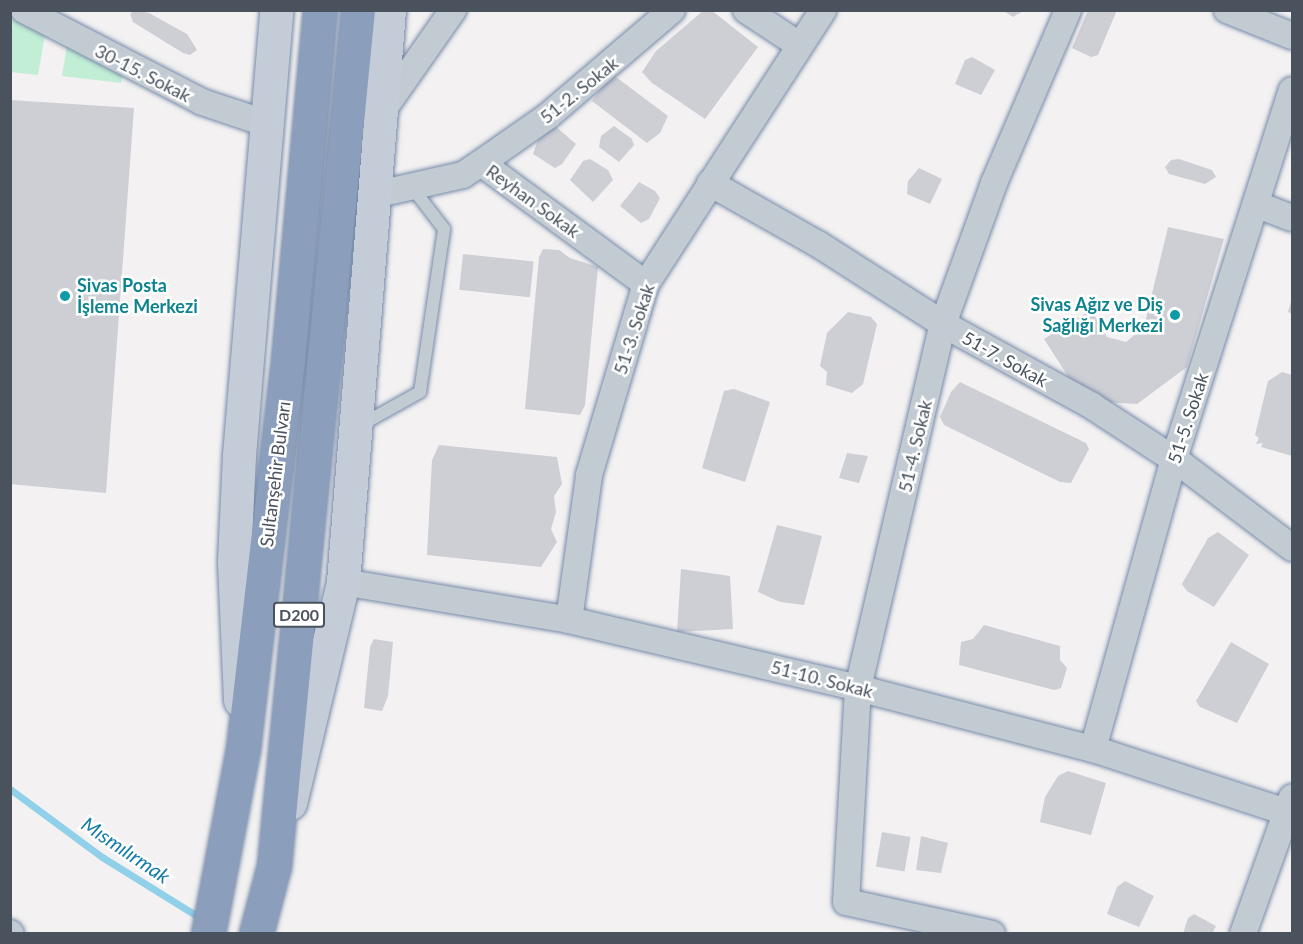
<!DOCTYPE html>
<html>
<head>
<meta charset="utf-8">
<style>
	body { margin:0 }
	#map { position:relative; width:1303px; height:944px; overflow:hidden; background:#f3f1f1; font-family:Lato,sans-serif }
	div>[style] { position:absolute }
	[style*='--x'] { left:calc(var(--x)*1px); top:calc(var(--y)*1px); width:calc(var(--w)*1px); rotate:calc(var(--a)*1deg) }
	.green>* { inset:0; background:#c2eed6 }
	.stream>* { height:7px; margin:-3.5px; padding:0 3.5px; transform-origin:3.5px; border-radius:3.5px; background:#91d0e9 }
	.building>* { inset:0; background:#cecfd5; transform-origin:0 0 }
	.roads { filter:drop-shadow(0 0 2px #768aa9) drop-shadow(0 0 2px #768aa9) }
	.lane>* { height:12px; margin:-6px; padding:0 6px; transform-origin:6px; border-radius:6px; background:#c2cad2 }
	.street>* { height:26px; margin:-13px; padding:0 13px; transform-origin:13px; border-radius:13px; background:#c2cad2 }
	.secondary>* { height:33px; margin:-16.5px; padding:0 16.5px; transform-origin:16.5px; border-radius:16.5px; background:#c4ccd8 }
	.highway>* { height:33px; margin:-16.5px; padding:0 16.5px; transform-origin:16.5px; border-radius:16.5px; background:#8b9fbd }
	.dots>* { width:16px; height:16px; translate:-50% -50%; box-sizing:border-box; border:3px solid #fff; border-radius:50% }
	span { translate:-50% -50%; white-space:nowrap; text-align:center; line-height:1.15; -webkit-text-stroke:5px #fff; paint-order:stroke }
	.shield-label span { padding:2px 4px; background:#fff; border:2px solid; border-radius:4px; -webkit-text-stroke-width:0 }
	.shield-label { font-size:16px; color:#49525d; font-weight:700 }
	.street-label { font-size:18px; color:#49525d }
	.culture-label { font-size:18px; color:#0d838f; font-weight:700 }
	.left { translate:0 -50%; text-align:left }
	.right { translate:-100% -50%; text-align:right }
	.water-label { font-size:20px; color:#137ca7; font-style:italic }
	.frame { position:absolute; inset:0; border:12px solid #49525d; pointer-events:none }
</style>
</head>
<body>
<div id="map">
	<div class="green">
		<div style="clip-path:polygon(10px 15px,45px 34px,38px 75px,11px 72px)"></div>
		<div style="clip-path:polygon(67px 45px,123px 73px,121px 83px,62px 76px)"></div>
	</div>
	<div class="stream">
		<div style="--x:10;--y:789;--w:114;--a:36.5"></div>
		<div style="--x:102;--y:857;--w:118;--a:31.8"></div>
	</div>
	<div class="building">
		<div style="clip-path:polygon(135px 10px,149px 13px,187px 34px,197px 50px,190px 55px,183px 53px,133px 22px,130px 14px)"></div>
		<div style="clip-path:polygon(704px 10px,711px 10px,758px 47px,705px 119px,652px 83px,642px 72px,656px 51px)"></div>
		<div style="clip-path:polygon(1002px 10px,1025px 10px,1013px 17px)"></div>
		<div style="clip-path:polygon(1088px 10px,1117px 10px,1098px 55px,1091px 57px,1072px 48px)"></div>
		<div style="clip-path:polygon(972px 57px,995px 70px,981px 95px,955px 84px,965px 60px)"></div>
		<div style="clip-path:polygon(612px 74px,668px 116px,660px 133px,647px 143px,592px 101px)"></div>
		<div style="clip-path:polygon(10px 100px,134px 108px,106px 493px,10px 484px)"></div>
		<div style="clip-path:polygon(555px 126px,576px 144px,562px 164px,555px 168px,533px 154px,538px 140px)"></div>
		<div style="clip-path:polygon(614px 126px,632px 139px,634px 145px,619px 162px,599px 147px,601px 136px)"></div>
		<div style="clip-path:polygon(590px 159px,608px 170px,613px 180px,593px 202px,570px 180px,583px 161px)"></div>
		<div style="clip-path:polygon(1179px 159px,1212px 170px,1216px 177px,1205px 184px,1169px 174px,1165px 167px,1171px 160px)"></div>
		<div style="clip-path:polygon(919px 168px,942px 179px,930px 204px,907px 194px,908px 181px)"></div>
		<div style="clip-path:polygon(639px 182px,655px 191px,660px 198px,649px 219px,641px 223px,620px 206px)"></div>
		<div style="clip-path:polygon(1168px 227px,1224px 239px,1187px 367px,1137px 404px,1102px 402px,1099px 394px,1069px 378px,1044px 339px,1091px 310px,1107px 337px,1126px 342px,1144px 327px)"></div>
		<div style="clip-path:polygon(543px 249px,559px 250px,570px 258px,598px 267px,585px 405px,580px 415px,525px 409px,539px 257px)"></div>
		<div style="left:463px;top:254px;width:71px;height:36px;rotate:6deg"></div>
		<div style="clip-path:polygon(1292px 298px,1292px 314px,1288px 312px)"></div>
		<div style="clip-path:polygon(848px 312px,871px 317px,877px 324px,863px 384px,852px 393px,826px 385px,827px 372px,820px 366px,827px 333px)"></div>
		<div style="clip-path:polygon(1282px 372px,1292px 375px,1292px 456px,1261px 447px,1263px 443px,1256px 444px,1259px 438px,1255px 435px,1268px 381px)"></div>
		<div style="clip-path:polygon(960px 382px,1086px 443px,1089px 449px,1071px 483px,1060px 482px,944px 425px,940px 417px,951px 392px)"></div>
		<div style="clip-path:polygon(734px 389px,770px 402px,745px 482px,702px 468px,724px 391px)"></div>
		<div style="clip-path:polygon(439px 445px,557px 457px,562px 484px,554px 496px,556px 512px,551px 529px,557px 542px,541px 567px,427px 555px,432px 460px)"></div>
		<div style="clip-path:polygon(847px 453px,868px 456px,859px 483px,839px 478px)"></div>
		<div style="clip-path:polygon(777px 525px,822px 536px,804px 605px,780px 602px,758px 592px)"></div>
		<div style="clip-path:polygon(1218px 532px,1249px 555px,1214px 607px,1187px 591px,1182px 584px,1208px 538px)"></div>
		<div style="clip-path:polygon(681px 569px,730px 576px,733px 629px,677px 632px)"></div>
		<div style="clip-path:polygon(984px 625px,1060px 646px,1060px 660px,1067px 668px,1061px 688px,1054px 690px,959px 665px,961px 642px,973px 639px)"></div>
		<div style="clip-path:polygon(374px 639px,393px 642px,388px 696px,382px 711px,364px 708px,370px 647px)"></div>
		<div style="clip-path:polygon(1231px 642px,1269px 664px,1237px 723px,1200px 707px,1196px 701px)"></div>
		<div style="clip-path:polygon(1068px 771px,1106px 783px,1091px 835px,1040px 822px,1045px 797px,1058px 776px)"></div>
		<div style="left:882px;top:832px;width:29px;height:35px;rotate:10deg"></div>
		<div style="clip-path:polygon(921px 836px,948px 843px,941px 873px,916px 870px)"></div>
		<div style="clip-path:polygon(1125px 881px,1154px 896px,1139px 927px,1107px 914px,1117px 887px)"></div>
		<div style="clip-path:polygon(1194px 914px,1216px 926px,1212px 934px,1183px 934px,1188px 918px)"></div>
	</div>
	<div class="roads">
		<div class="lane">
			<div style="--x:359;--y:426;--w:70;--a:-29.1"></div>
			<div style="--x:420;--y:392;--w:165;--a:-81.6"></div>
			<div style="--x:444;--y:229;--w:54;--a:-127.5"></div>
		</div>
		<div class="street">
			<div style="--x:24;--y:10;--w:200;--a:27.3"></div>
			<div style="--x:202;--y:102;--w:70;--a:18.4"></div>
			<div style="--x:746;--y:10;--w:64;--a:33.4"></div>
			<div style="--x:1227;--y:10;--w:70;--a:21.8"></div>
			<div style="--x:381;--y:113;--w:126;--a:-55"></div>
			<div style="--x:481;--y:163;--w:82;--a:-35"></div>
			<div style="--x:548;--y:116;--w:163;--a:-40.5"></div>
			<div style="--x:710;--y:183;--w:124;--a:29.5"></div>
			<div style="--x:818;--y:244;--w:148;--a:32.6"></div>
			<div style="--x:943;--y:324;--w:170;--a:28.8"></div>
			<div style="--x:1092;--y:406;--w:106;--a:33.1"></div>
			<div style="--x:1181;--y:464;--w:139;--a:37.1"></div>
			<div style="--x:374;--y:195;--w:91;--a:-12.7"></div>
			<div style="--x:463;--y:175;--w:22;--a:-34"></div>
			<div style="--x:481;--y:163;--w:205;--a:36.3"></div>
			<div style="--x:1258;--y:205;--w:36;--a:21"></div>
			<div style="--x:343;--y:582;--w:229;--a:9.5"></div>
			<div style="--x:569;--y:620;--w:297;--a:13.2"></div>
			<div style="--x:858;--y:688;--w:243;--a:14.6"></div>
			<div style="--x:1093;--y:749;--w:209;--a:18.1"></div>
			<div style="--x:569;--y:620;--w:146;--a:-82.1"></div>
			<div style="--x:589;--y:475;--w:199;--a:-73.4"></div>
			<div style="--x:646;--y:284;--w:326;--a:-57.1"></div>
			<div style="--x:1093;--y:749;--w:301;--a:-74.4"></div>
			<div style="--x:1174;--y:459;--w:387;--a:-72.3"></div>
			<div style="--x:10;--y:933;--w:1;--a:45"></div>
			<div style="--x:992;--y:934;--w:149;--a:-167.6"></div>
			<div style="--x:846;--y:902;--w:214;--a:-86.8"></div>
			<div style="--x:858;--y:688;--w:374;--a:-76.9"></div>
			<div style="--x:943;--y:324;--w:150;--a:-70.1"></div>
			<div style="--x:994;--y:183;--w:188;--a:-66.8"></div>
			<div style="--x:1243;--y:934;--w:145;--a:-70.3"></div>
		</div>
		<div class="secondary">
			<div style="--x:240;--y:700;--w:139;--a:-92.5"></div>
			<div style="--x:234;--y:561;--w:106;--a:-87.3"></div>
			<div style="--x:239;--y:455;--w:447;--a:-85.2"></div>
			<div style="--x:290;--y:803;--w:227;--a:-76.5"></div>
			<div style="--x:343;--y:582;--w:574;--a:-85.4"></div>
		</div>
		<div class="highway">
			<div style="--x:208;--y:934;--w:188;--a:-79.3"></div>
			<div style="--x:243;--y:749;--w:392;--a:-83.4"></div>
			<div style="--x:288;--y:360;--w:351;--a:-84.8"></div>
			<div style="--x:256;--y:934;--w:70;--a:-75.2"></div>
			<div style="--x:274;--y:866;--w:860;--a:-84.4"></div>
		</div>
	</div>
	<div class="dots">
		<div style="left:65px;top:296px;background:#0f9aa8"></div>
		<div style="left:1175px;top:315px;background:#0f9aa8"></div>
	</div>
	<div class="shield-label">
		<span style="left:299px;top:615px">D200</span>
	</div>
	<div class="street-label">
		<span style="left:143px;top:73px;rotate:27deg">30-15. Sokak</span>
		<span style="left:579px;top:90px;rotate:-39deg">51-2. Sokak</span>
		<span style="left:533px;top:201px;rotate:36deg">Reyhan Sokak</span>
		<span style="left:634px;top:329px;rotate:-72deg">51-3. Sokak</span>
		<span style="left:1005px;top:359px;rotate:29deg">51-7. Sokak</span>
		<span style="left:1188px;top:418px;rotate:-72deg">51-5. Sokak</span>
		<span style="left:915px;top:446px;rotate:-77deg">51-4. Sokak</span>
		<span style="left:275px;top:474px;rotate:-83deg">Sultanşehir Bulvarı</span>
		<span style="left:822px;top:679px;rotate:14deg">51-10. Sokak</span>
	</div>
	<div class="culture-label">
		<span class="left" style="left:77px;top:296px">Sivas Posta<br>İşleme Merkezi</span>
		<span class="right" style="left:1163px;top:315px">Sivas Ağız ve Diş<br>Sağlığı Merkezi</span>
	</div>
	<div class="water-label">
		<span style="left:126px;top:850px;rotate:34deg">Mısmılırmak</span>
	</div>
	<div class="frame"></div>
</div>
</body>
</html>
